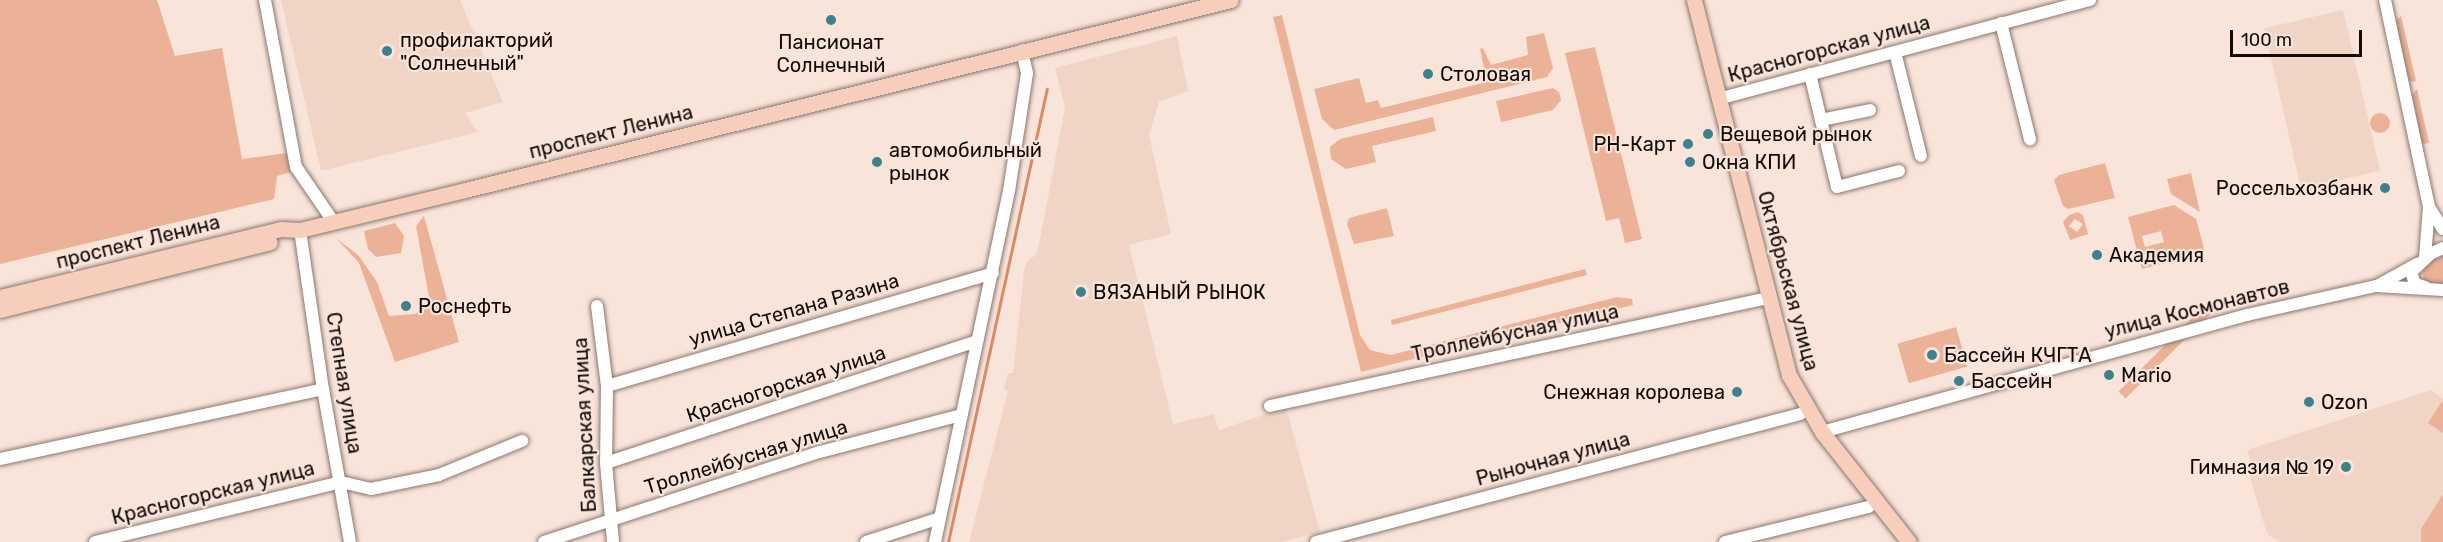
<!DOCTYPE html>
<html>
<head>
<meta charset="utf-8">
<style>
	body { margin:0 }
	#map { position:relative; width:2443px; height:542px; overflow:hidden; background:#f9e4da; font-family:Rubik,sans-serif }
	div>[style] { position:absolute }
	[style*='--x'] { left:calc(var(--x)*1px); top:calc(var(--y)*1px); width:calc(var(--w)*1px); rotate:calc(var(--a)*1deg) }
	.built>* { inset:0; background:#f0d5c7; transform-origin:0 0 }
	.green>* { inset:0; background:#ebb297; transform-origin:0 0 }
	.round { border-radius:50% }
	.stream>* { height:3px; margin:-1.5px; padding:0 1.5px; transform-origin:1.5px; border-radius:1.5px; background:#d88b65 }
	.roads { filter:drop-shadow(0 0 2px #8a776e) drop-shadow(0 0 2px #8a776e) }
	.minor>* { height:12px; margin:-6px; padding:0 6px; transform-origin:6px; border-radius:6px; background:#fff }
	.major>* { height:15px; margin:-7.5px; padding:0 7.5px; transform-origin:7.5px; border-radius:7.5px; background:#f7cebb }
	.dots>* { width:16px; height:16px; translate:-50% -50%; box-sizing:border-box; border:3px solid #f9e4da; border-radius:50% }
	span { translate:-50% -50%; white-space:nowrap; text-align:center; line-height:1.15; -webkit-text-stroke:4.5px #f9e4da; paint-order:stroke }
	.poi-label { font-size:20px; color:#110a07 }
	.left { translate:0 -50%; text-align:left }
	.right { translate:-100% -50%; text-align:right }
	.street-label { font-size:20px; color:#110a07 }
	.scale { position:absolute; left:2230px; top:30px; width:132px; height:27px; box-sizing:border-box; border:3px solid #110a07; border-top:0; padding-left:8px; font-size:18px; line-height:21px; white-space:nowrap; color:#110a07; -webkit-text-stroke:4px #f9e4da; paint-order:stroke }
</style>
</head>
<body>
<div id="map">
	<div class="built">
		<div style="clip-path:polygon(281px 0,460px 0,503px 102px,465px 113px,478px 132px,321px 171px)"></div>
		<div style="left:2343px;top:10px;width:165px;height:81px;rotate:77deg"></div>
		<div style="clip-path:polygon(1177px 36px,1188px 91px,1159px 102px,1149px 135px,1171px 234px,1129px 245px,1173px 424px,1214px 414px,1219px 430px,1286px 407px,1320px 532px,1281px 542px,969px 542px,1008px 391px,1004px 390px,1008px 373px,1013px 373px,1024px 271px,1027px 261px,1037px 254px,1065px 108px,1055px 68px)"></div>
		<div style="clip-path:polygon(2431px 390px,2443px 399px,2443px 542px,2280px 542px,2267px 534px,2247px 468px,2252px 466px,2247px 450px)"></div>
	</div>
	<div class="green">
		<div style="clip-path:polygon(0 0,157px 0,175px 56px,222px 48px,242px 159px,287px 153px,291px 172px,277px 176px,274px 199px,0 264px)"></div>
		<div style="clip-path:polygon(1282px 15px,1360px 335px,1370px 350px,1391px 355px,1617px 297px,1632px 299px,1633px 305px,1361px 372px,1273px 17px)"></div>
		<div style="clip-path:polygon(2401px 16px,2416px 81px,2413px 82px,2408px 80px,2396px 20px)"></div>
		<div style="clip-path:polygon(1544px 33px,1553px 68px,1547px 77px,1334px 130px,1322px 119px,1314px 89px,1359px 78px,1366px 103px,1378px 100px,1381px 108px,1487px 82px,1480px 49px,1483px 48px,1491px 65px,1528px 55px,1526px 37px)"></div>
		<div style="clip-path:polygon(1595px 47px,1642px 239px,1625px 243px,1619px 218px,1606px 221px,1565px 53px)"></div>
		<div style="clip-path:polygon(1553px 88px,1559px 92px,1561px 100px,1553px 110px,1501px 122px,1496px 101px)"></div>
		<div style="clip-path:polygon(2417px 89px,2429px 143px,2422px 144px,2412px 95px)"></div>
		<div class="round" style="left:2370px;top:113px;width:20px;height:20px"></div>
		<div style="clip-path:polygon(1433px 117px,1436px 131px,1372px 146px,1376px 162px,1346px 169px,1331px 159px,1330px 147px,1340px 139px)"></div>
		<div style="clip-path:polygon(2105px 163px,2115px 198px,2068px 209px,2063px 206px,2054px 180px,2059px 175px)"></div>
		<div style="clip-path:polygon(2191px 173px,2200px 212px,2171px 194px,2167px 179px)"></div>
		<div style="clip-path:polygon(evenodd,2174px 205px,2196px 219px,2205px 252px,2142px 269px,2128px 217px,2174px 205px,2161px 231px,2164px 242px,2145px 247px,2142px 236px,2161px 231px)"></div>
		<div style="clip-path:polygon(1387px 208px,1394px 236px,1354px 244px,1347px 224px,1349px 218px)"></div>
		<div style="clip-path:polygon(evenodd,2078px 212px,2083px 215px,2088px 234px,2070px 240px,2063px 222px,2069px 215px,2078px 212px,2075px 219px,2083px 224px,2077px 232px,2069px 226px,2075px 219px)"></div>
		<div style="clip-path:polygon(424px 216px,459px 342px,395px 362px,359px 263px,336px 238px,358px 255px,377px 282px,389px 316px,415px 314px,425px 307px,429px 297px,416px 226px)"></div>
		<div style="clip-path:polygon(395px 223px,404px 236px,401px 253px,376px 257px,368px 249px,364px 231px)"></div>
		<div style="clip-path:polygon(2443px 252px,2443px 286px,2424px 282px,2422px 267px)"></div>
		<div style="clip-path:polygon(1585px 269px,1587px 275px,1392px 325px,1391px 320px)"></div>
		<div style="left:2209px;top:301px;width:10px;height:128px;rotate:45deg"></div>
		<div style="left:1956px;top:327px;width:41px;height:61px;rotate:74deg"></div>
		<div style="clip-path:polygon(2442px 401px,2443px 402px,2443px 433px,2428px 423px)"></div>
		<div style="clip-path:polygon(2443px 494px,2443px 542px,2421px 542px,2421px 529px)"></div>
	</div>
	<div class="stream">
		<div style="--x:948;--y:542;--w:464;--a:-77.7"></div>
	</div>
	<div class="roads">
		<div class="minor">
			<div style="--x:265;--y:0;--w:170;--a:79.5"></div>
			<div style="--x:296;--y:167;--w:65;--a:55.6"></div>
			<div style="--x:2385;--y:0;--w:212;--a:78"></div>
			<div style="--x:2429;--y:207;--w:51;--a:94.5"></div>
			<div style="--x:2001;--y:23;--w:120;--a:76"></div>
			<div style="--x:1895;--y:52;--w:107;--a:76"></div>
			<div style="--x:1810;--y:74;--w:116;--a:76.6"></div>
			<div style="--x:1837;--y:187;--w:64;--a:-14.5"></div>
			<div style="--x:1718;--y:99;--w:385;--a:-14.9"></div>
			<div style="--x:1821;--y:120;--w:50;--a:-11.5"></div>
			<div style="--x:2429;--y:207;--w:26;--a:58"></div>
			<div style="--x:300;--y:230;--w:161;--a:81.8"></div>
			<div style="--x:323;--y:389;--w:155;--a:80"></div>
			<div style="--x:2377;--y:286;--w:46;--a:-28.8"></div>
			<div style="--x:2425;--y:287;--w:10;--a:-163"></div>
			<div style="--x:2415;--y:284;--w:13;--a:-108"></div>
			<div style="--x:2411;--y:272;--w:26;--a:-43"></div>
			<div style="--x:2430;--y:254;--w:14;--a:-25"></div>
			<div style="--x:597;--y:306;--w:81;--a:82.9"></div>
			<div style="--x:607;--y:386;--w:77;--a:90.7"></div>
			<div style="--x:606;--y:463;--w:79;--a:84.9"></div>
			<div style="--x:607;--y:386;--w:402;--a:-16.3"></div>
			<div style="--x:1270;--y:406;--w:510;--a:-12.24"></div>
			<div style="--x:1822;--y:432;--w:441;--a:-15.4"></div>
			<div style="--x:2247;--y:315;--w:132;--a:-12.7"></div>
			<div style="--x:2376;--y:286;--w:67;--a:3.4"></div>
			<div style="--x:0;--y:459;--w:330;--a:-12.2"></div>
			<div style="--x:606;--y:463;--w:391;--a:-18.2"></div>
			<div style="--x:95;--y:542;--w:253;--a:-13.7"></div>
			<div style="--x:341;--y:482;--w:31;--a:13"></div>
			<div style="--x:371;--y:489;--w:69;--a:-11.6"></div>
			<div style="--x:439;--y:475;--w:90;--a:-22.3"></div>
			<div style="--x:544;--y:542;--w:290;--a:-18.1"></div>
			<div style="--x:820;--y:452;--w:146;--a:-14.7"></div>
			<div style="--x:866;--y:542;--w:78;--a:-18"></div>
			<div style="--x:935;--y:542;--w:359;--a:-78.1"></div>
			<div style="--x:1009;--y:191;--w:119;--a:-81.3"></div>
			<div style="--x:1027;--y:73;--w:23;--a:-103"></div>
			<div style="--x:1316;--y:542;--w:501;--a:-14.81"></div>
			<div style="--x:1725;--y:542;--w:148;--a:-13.7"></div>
		</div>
		<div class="major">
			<div style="--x:1694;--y:0;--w:387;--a:75.8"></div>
			<div style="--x:1789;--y:375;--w:66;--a:59.9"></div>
			<div style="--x:1822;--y:432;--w:140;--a:51.7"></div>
			<div style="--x:0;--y:297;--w:289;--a:-13.6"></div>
			<div style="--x:281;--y:229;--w:19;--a:3"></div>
			<div style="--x:300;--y:230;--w:170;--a:-13.6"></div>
			<div style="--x:465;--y:190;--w:789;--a:-13.93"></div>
			<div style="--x:0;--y:310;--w:278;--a:-14.1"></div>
		</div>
	</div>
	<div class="dots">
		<div style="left:831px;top:20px;background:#3c818d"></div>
		<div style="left:387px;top:51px;background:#3c818d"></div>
		<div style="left:1428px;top:74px;background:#3c818d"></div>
		<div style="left:1708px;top:134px;background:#3c818d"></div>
		<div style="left:1688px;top:144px;background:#3c818d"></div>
		<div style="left:877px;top:162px;background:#3c818d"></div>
		<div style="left:1690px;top:162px;background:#3c818d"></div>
		<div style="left:2385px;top:188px;background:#3c818d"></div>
		<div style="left:2097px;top:255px;background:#3c818d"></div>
		<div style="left:1081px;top:292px;background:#3c818d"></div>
		<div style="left:406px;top:306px;background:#3c818d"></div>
		<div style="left:1932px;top:355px;background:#3c818d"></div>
		<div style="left:2109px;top:375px;background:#3c818d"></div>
		<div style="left:1959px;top:381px;background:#3c818d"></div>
		<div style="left:1737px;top:392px;background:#3c818d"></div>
		<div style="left:2309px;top:402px;background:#3c818d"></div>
		<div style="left:2346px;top:467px;background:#3c818d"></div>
	</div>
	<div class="poi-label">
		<span class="left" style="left:400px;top:52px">профилакторий<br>"Солнечный"</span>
		<span style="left:831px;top:54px">Пансионат<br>Солнечный</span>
		<span class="left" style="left:1440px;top:74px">Столовая</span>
		<span class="left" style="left:1720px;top:134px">Вещевой рынок</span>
		<span class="right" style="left:1676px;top:144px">РН-Карт</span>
		<span class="left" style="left:889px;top:162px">автомобильный<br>рынок</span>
		<span class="left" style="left:1702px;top:162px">Окна КПИ</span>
		<span class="right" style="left:2373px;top:188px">Россельхозбанк</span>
		<span class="left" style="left:2109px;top:255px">Академия</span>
		<span class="left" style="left:1093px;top:292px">ВЯЗАНЫЙ РЫНОК</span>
		<span class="left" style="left:418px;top:306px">Роснефть</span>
		<span class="left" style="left:1944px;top:355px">Бассейн КЧГТА</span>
		<span class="left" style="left:2121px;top:375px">Mario</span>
		<span class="left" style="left:1971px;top:381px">Бассейн</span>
		<span class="right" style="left:1725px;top:392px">Снежная королева</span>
		<span class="left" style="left:2321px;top:402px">Ozon</span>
		<span class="right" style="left:2334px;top:467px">Гимназия № 19</span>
	</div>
	<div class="street-label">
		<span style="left:1829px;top:49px;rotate:-15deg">Красногорская улица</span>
		<span style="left:611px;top:132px;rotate:-14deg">проспект Ленина</span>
		<span style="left:138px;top:242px;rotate:-14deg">проспект Ленина</span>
		<span style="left:1788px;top:281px;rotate:75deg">Октябрьская улица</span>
		<span style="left:2197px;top:309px;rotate:-14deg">улица Космонавтов</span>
		<span style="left:794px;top:310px;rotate:-16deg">улица Степана Разина</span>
		<span style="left:1515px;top:333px;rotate:-12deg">Троллейбусная улица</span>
		<span style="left:344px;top:383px;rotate:81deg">Степная улица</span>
		<span style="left:786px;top:384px;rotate:-18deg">Красногорская улица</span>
		<span style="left:585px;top:425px;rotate:-93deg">Балкарская улица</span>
		<span style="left:746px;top:457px;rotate:-17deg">Троллейбусная улица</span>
		<span style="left:1553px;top:459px;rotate:-15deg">Рыночная улица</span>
		<span style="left:213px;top:493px;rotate:-14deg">Красногорская улица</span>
	</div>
	<div class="scale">100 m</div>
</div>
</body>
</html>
